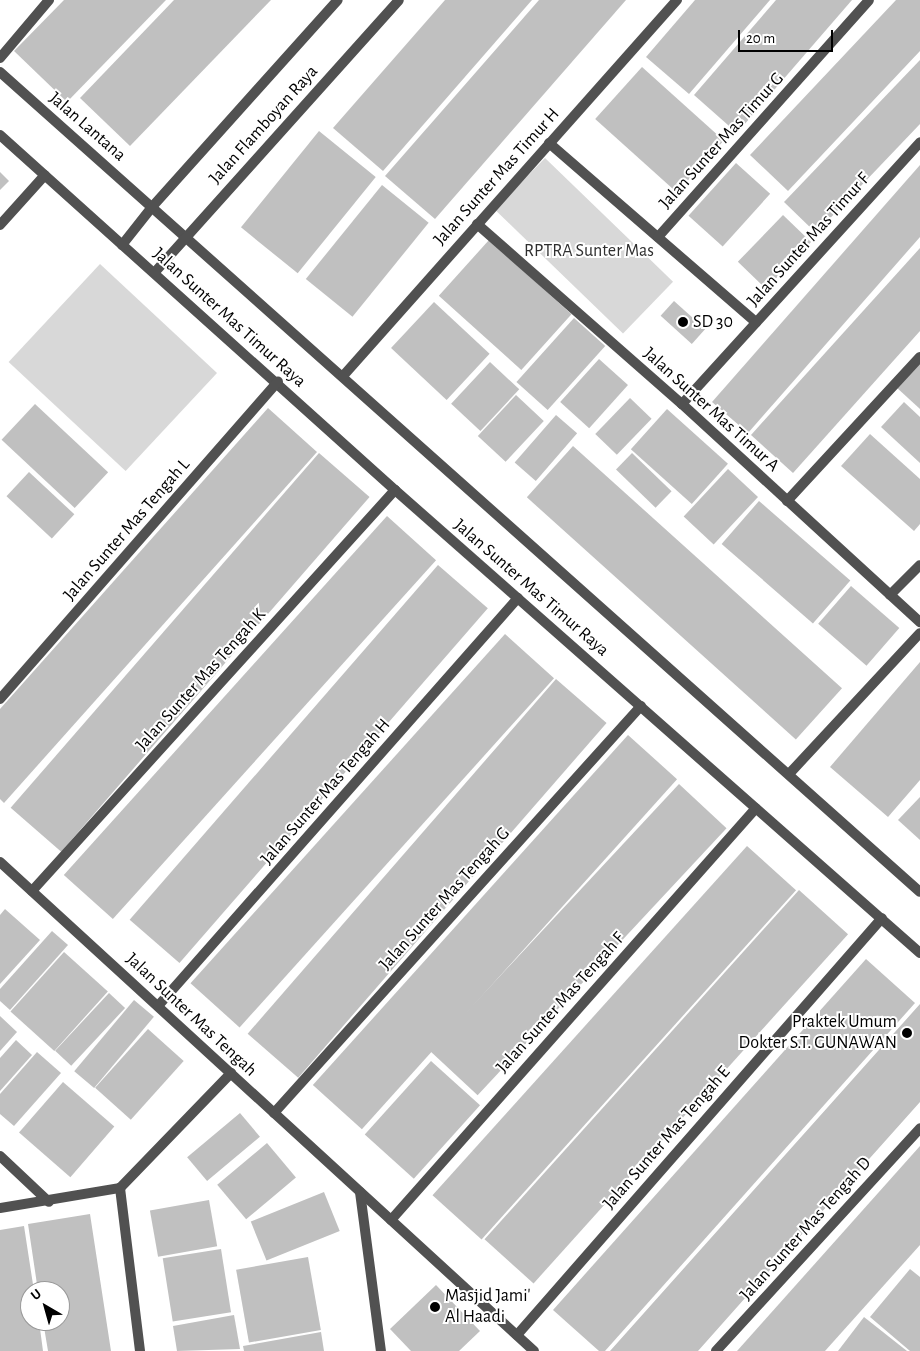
<!DOCTYPE html>
<html>
<head>
<meta charset="utf-8">
<style>
	body { margin:0 }
	#map { position:relative; width:920px; height:1351px; overflow:hidden; background:#fff; font-family:"Alegreya Sans",sans-serif }
	div>[style] { position:absolute }
	[style*='--x'] { left:calc(var(--x)*1px); top:calc(var(--y)*1px); width:calc(var(--w)*1px); rotate:calc(var(--a)*1deg) }
	.green>* { inset:0; background:#d8d8d8; transform-origin:0 0 }
	.building>* { inset:0; background:#c0c0c0; transform-origin:0 0 }
	.minor>* { height:10px; margin:-5px; padding:0 5px; transform-origin:5px; border-radius:5px; background:#515151 }
	.dots>* { width:14px; height:14px; translate:-50% -50%; box-sizing:border-box; border:2px solid #fff; border-radius:50% }
	span { translate:-50% -50%; white-space:nowrap; text-align:center; line-height:1.15; -webkit-text-stroke:4px #fff; paint-order:stroke }
	.street-label { font-size:18px; color:#000 }
	.park-label { font-size:18px; color:#2f2f2f }
	.poi-label { font-size:18px; color:#000 }
	.left { translate:0 -50%; text-align:left }
	.right { translate:-100% -50%; text-align:right }
	.north { position:absolute; left:20px; top:1281px; width:50px; height:50px; box-sizing:border-box; background:#fff; border:1px solid #999; border-radius:50%; rotate:322deg; font-size:14px; font-weight:700; line-height:20px; text-align:center; color:#000 }
	.north::after { content:''; display:block; margin:auto; width:18px; height:22px; background:#000; clip-path:polygon(50% 0,100% 100%,50% 72%,0 100%) }
	.scale { position:absolute; left:738px; top:30px; width:95px; height:22px; box-sizing:border-box; border:2px solid #000; border-top:0; padding-left:6px; font-size:15px; line-height:18px; white-space:nowrap; color:#000; -webkit-text-stroke:4px #fff; paint-order:stroke }
</style>
</head>
<body>
<div id="map">
	<div class="green">
		<div style="left:545px;top:158px;width:178px;height:72px;rotate:44deg"></div>
		<div style="left:100px;top:264px;width:160px;height:134px;rotate:43deg"></div>
	</div>
	<div class="building">
		<div style="clip-path:polygon(64px 0,166px 0,67px 102px,14px 51px)"></div>
		<div style="clip-path:polygon(174px 0,271px 0,130px 146px,80px 98px)"></div>
		<div style="clip-path:polygon(445px 0,532px 0,383px 171px,333px 128px)"></div>
		<div style="clip-path:polygon(539px 0,626px 0,435px 219px,385px 176px)"></div>
		<div style="clip-path:polygon(695px 0,770px 0,689px 94px,646px 57px)"></div>
		<div style="clip-path:polygon(776px 0,852px 0,737px 133px,694px 95px)"></div>
		<div style="clip-path:polygon(896px 0,920px 0,920px 51px,788px 191px,750px 155px)"></div>
		<div style="clip-path:polygon(920px 60px,920px 124px,816px 233px,784px 202px)"></div>
		<div style="left:642px;top:67px;width:110px;height:70px;rotate:42deg"></div>
		<div style="left:319px;top:131px;width:73px;height:124px;rotate:39deg"></div>
		<div style="left:736px;top:163px;width:46px;height:71px;rotate:42deg"></div>
		<div style="clip-path:polygon(920px 165px,920px 237px,748px 433px,712px 402px)"></div>
		<div style="clip-path:polygon(0 172px,9px 181px,0 190px)"></div>
		<div style="left:382px;top:185px;width:60px;height:121px;rotate:39deg"></div>
		<div style="left:783px;top:215px;width:39px;height:65px;rotate:44deg"></div>
		<div style="left:489px;top:240px;width:111px;height:75px;rotate:42deg"></div>
		<div style="clip-path:polygon(920px 248px,920px 331px,793px 473px,751px 435px)"></div>
		<div style="left:674px;top:301px;width:42px;height:20px;rotate:42deg"></div>
		<div style="left:434px;top:302px;width:76px;height:63px;rotate:43deg"></div>
		<div style="left:574px;top:318px;width:42px;height:86px;rotate:42deg"></div>
		<div style="left:599px;top:359px;width:39px;height:58px;rotate:42deg"></div>
		<div style="left:490px;top:362px;width:40px;height:57px;rotate:43deg"></div>
		<div style="clip-path:polygon(920px 362px,920px 409px,896px 387px)"></div>
		<div style="left:516px;top:395px;width:38px;height:56px;rotate:43deg"></div>
		<div style="left:630px;top:398px;width:30px;height:50px;rotate:44deg"></div>
		<div style="clip-path:polygon(904px 402px,920px 417px,920px 463px,881px 427px)"></div>
		<div style="left:35px;top:404px;width:100px;height:49px;rotate:43deg"></div>
		<div style="clip-path:polygon(268px 408px,317px 452px,4px 803px,0 799px,0 709px)"></div>
		<div style="left:667px;top:409px;width:82px;height:54px;rotate:42deg"></div>
		<div style="left:556px;top:415px;width:28px;height:63px;rotate:41deg"></div>
		<div style="clip-path:polygon(870px 434px,920px 479px,920px 524px,914px 531px,841px 466px)"></div>
		<div style="left:573px;top:446px;width:362px;height:69px;rotate:42deg"></div>
		<div style="left:319px;top:453px;width:67px;height:470px;rotate:41deg"></div>
		<div style="left:632px;top:453px;width:55px;height:23px;rotate:44deg"></div>
		<div style="left:728px;top:469px;width:41px;height:65px;rotate:43deg"></div>
		<div style="left:29px;top:472px;width:62px;height:33px;rotate:43deg"></div>
		<div style="left:759px;top:501px;width:121px;height:57px;rotate:41deg"></div>
		<div style="left:387px;top:516px;width:66px;height:483px;rotate:42deg"></div>
		<div style="left:438px;top:565px;width:66px;height:470px;rotate:41deg"></div>
		<div style="left:851px;top:586px;width:64px;height:50px;rotate:41deg"></div>
		<div style="left:505px;top:634px;width:66px;height:470px;rotate:42deg"></div>
		<div style="clip-path:polygon(920px 662px,920px 780px,888px 817px,830px 767px)"></div>
		<div style="left:556px;top:679px;width:67px;height:470px;rotate:41deg"></div>
		<div style="left:628px;top:735px;width:66px;height:471px;rotate:42deg"></div>
		<div style="left:679px;top:784px;width:65px;height:365px;rotate:43deg"></div>
		<div style="clip-path:polygon(920px 797px,920px 840px,898px 820px)"></div>
		<div style="left:747px;top:846px;width:66px;height:470px;rotate:42deg"></div>
		<div style="left:799px;top:890px;width:66px;height:470px;rotate:42deg"></div>
		<div style="clip-path:polygon(5px 909px,40px 940px,0 984px,0 915px)"></div>
		<div style="clip-path:polygon(52px 931px,68px 945px,10px 1010px,0 1001px,0 989px)"></div>
		<div style="left:64px;top:952px;width:59px;height:80px;rotate:42deg"></div>
		<div style="clip-path:polygon(866px 959px,915px 1003px,605px 1351px,599px 1351px,553px 1310px)"></div>
		<div style="left:109px;top:993px;width:22px;height:79px;rotate:43deg"></div>
		<div style="left:134px;top:1000px;width:26px;height:93px;rotate:40deg"></div>
		<div style="clip-path:polygon(920px 1004px,920px 1102px,778px 1261px,698px 1351px,610px 1351px)"></div>
		<div style="clip-path:polygon(0 1016px,17px 1032px,0 1051px)"></div>
		<div style="left:148px;top:1029px;width:48px;height:79px;rotate:42deg"></div>
		<div style="clip-path:polygon(16px 1040px,32px 1055px,0 1091px,0 1058px)"></div>
		<div style="clip-path:polygon(37px 1052px,61px 1073px,14px 1126px,0 1114px,0 1094px)"></div>
		<div style="left:431px;top:1061px;width:66px;height:99px;rotate:42deg"></div>
		<div style="left:63px;top:1082px;width:68px;height:67px;rotate:41deg"></div>
		<div style="left:240px;top:1113px;width:31px;height:69px;rotate:50deg"></div>
		<div style="left:267px;top:1143px;width:45px;height:65px;rotate:50deg"></div>
		<div style="clip-path:polygon(920px 1146px,920px 1245px,825px 1351px,737px 1351px)"></div>
		<div style="left:324px;top:1192px;width:42px;height:79px;rotate:68deg"></div>
		<div style="left:209px;top:1200px;width:47px;height:60px;rotate:80deg"></div>
		<div style="clip-path:polygon(90px 1214px,111px 1351px,48px 1351px,43px 1321px,60px 1321px,60px 1291px,38px 1291px,28px 1224px)"></div>
		<div style="clip-path:polygon(24px 1226px,34px 1291px,30px 1291px,30px 1321px,39px 1321px,43px 1351px,0 1351px,0 1230px)"></div>
		<div style="left:221px;top:1249px;width:64px;height:59px;rotate:81deg"></div>
		<div style="left:308px;top:1257px;width:74px;height:73px;rotate:80deg"></div>
		<div style="clip-path:polygon(910px 1269px,920px 1277px,920px 1351px,910px 1351px,870px 1317px)"></div>
		<div style="clip-path:polygon(436px 1285px,480px 1331px,459px 1351px,411px 1351px,390px 1329px)"></div>
		<div style="clip-path:polygon(234px 1315px,240px 1349px,177px 1351px,173px 1326px)"></div>
		<div style="clip-path:polygon(864px 1317px,907px 1351px,838px 1351px)"></div>
		<div style="clip-path:polygon(321px 1332px,324px 1351px,244px 1351px,243px 1346px)"></div>
	</div>
	<div class="minor">
		<div style="--x:0;--y:58;--w:76;--a:-49.8"></div>
		<div style="--x:0;--y:72;--w:1232;--a:41.71"></div>
		<div style="--x:0;--y:135;--w:531;--a:41.95"></div>
		<div style="--x:395;--y:490;--w:700;--a:41.41"></div>
		<div style="--x:549;--y:143;--w:274;--a:40.9"></div>
		<div style="--x:477;--y:224;--w:273;--a:41.3"></div>
		<div style="--x:682;--y:404;--w:323;--a:42.5"></div>
		<div style="--x:0;--y:225;--w:67;--a:-48"></div>
		<div style="--x:658;--y:237;--w:317;--a:-48.3"></div>
		<div style="--x:122;--y:245;--w:48;--a:-51.7"></div>
		<div style="--x:152;--y:207;--w:278;--a:-48.1"></div>
		<div style="--x:155;--y:272;--w:365;--a:-48.1"></div>
		<div style="--x:343;--y:376;--w:503;--a:-48.39"></div>
		<div style="--x:682;--y:404;--w:354;--a:-47.7"></div>
		<div style="--x:787;--y:501;--w:196;--a:-47.3"></div>
		<div style="--x:890;--y:595;--w:42;--a:-45"></div>
		<div style="--x:0;--y:699;--w:422;--a:-48.8"></div>
		<div style="--x:789;--y:774;--w:192;--a:-47.1"></div>
		<div style="--x:0;--y:862;--w:724;--a:42.48"></div>
		<div style="--x:32;--y:891;--w:541;--a:-47.85"></div>
		<div style="--x:158;--y:1006;--w:544;--a:-48.58"></div>
		<div style="--x:274;--y:1113;--w:548;--a:-47.96"></div>
		<div style="--x:0;--y:1156;--w:67;--a:43.2"></div>
		<div style="--x:120;--y:1188;--w:164;--a:83"></div>
		<div style="--x:360;--y:1192;--w:160;--a:82.5"></div>
		<div style="--x:0;--y:1208;--w:122;--a:-9.5"></div>
		<div style="--x:120;--y:1188;--w:160;--a:-46"></div>
		<div style="--x:391;--y:1220;--w:550;--a:-48.46"></div>
		<div style="--x:517;--y:1335;--w:554;--a:-48.8"></div>
		<div style="--x:716;--y:1351;--w:302;--a:-47.5"></div>
	</div>
	<div class="dots">
		<div style="left:683px;top:322px;background:#000"></div>
		<div style="left:907px;top:1033px;background:#000"></div>
		<div style="left:435px;top:1307px;background:#000"></div>
	</div>
	<div class="street-label">
		<span style="left:264px;top:125px;rotate:-48deg">Jalan Flamboyan Raya</span>
		<span style="left:87px;top:127px;rotate:41deg">Jalan Lantana</span>
		<span style="left:722px;top:141px;rotate:-48deg">Jalan Sunter Mas Timur G</span>
		<span style="left:497px;top:177px;rotate:-48deg">Jalan Sunter Mas Timur H</span>
		<span style="left:809px;top:240px;rotate:-48deg">Jalan Sunter Mas Timur F</span>
		<span style="left:229px;top:318px;rotate:42deg">Jalan Sunter Mas Timur Raya</span>
		<span style="left:711px;top:410px;rotate:42deg">Jalan Sunter Mas Timur A</span>
		<span style="left:127px;top:530px;rotate:-49deg">Jalan Sunter Mas Tengah L</span>
		<span style="left:531px;top:588px;rotate:41deg">Jalan Sunter Mas Timur Raya</span>
		<span style="left:201px;top:680px;rotate:-48deg">Jalan Sunter Mas Tengah K</span>
		<span style="left:326px;top:792px;rotate:-49deg">Jalan Sunter Mas Tengah H</span>
		<span style="left:445px;top:899px;rotate:-48deg">Jalan Sunter Mas Tengah G</span>
		<span style="left:561px;top:1003px;rotate:-48deg">Jalan Sunter Mas Tengah F</span>
		<span style="left:191px;top:1015px;rotate:43deg">Jalan Sunter Mas Tengah</span>
		<span style="left:667px;top:1138px;rotate:-49deg">Jalan Sunter Mas Tengah E</span>
		<span style="left:806px;top:1229px;rotate:-48deg">Jalan Sunter Mas Tengah D</span>
	</div>
	<div class="park-label">
		<span style="left:589px;top:251px">RPTRA Sunter Mas</span>
	</div>
	<div class="poi-label">
		<span class="left" style="left:693px;top:322px">SD 30</span>
		<span class="right" style="left:897px;top:1033px">Praktek Umum<br>Dokter S.T. GUNAWAN</span>
		<span class="left" style="left:445px;top:1307px">Masjid Jami'<br>Al Haadi</span>
	</div>
	<div class="north">U</div>
	<div class="scale">20 m</div>
</div>
</body>
</html>
